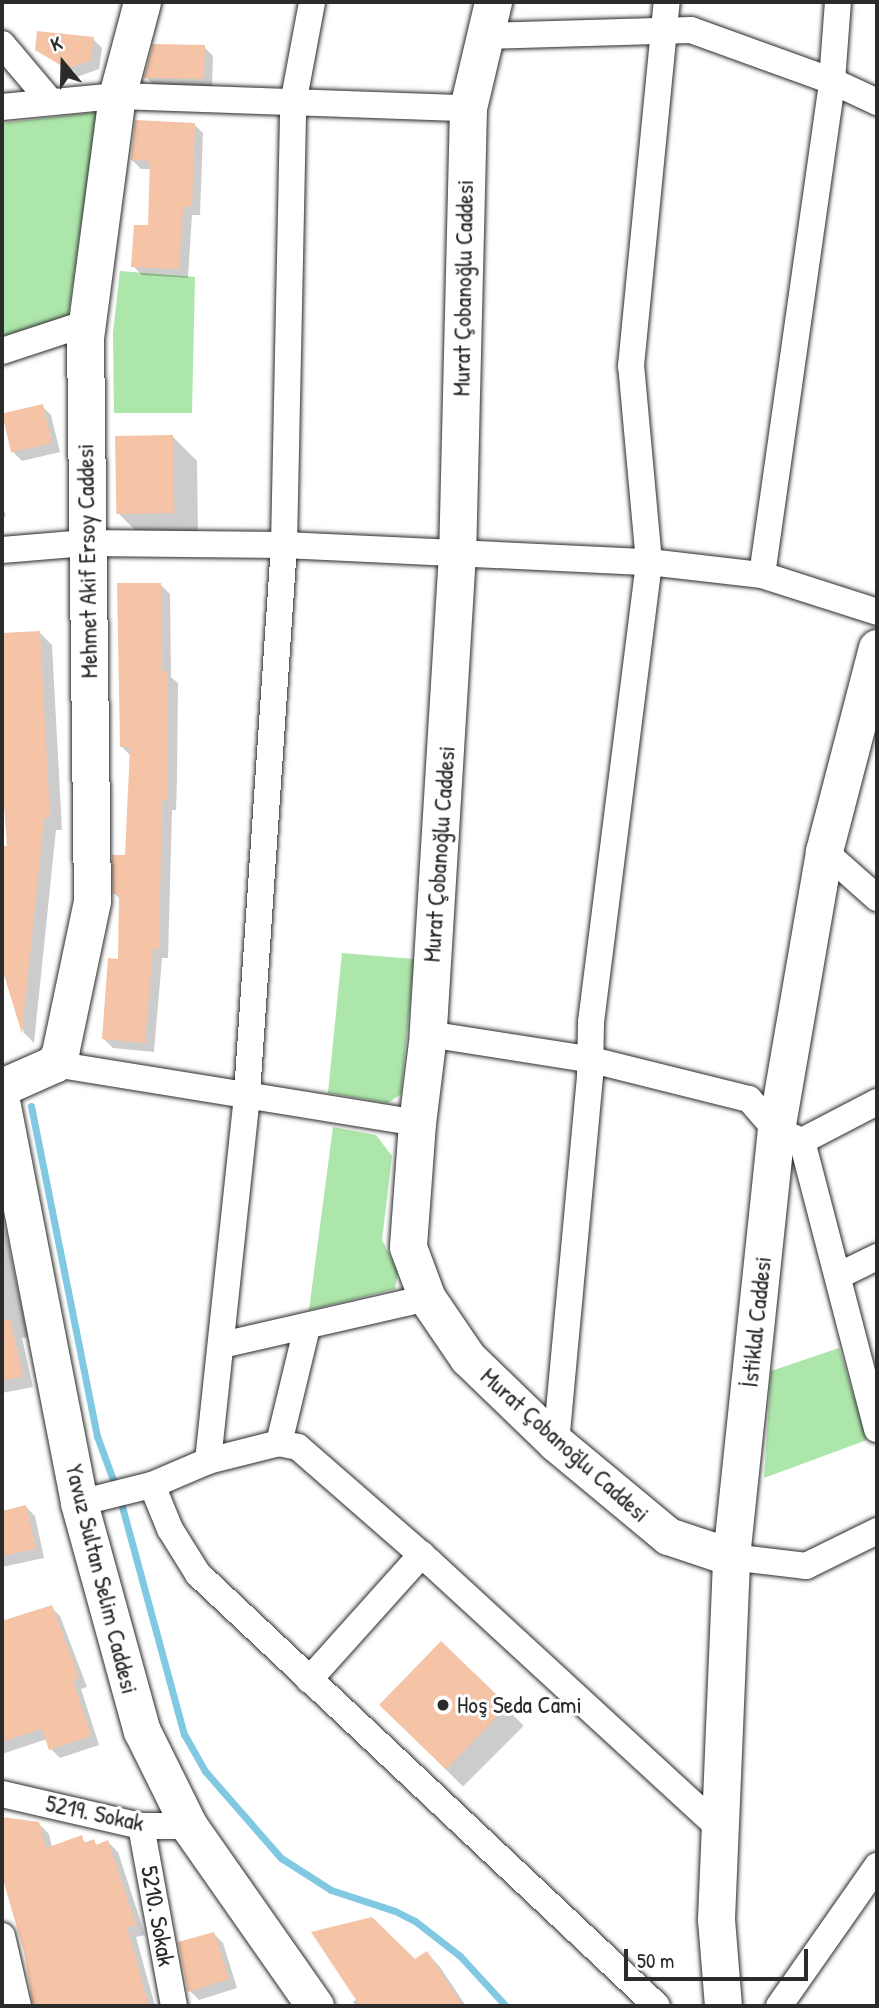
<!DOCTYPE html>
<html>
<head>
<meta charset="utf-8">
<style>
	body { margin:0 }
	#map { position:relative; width:879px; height:2008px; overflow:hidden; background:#fff; font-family:"Patrick Hand",sans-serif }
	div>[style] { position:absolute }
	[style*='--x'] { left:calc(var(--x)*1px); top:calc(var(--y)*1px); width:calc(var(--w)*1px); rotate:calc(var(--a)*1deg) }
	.green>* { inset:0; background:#ade6ab }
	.shadow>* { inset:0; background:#0003; transform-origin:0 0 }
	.stream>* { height:7px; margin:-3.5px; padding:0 3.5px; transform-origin:3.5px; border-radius:3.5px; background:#81c8e2 }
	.building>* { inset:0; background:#f5c3a5; transform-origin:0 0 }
	.roads { filter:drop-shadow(0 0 2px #2b2b2b) drop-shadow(0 0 2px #2b2b2b) }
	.street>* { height:26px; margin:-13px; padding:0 13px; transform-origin:13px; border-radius:13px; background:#fff }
	.secondary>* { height:37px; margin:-18.5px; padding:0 18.5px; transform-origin:18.5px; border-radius:18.5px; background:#fff }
	.dots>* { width:19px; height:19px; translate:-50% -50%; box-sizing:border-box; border:4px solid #fff; border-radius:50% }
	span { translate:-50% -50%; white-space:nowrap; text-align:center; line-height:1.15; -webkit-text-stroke:6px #fff; paint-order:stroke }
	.street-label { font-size:24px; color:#2b2b2b }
	.poi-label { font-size:24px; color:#2b2b2b }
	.left { translate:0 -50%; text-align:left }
	.frame { position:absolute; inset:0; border:4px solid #2b2b2b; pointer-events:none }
	.north { position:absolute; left:28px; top:28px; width:70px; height:70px; -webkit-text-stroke:5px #fff; paint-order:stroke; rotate:341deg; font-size:19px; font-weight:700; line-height:28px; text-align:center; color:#2b2b2b }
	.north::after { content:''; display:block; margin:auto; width:24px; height:32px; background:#2b2b2b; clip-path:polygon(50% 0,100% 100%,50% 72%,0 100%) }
	.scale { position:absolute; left:624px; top:1949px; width:184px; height:32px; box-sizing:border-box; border:4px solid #2b2b2b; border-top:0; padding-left:9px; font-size:21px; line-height:24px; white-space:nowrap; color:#2b2b2b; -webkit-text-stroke:5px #fff; paint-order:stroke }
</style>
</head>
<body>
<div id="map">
	<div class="green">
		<div style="clip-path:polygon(97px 112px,68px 317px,2px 336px,2px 123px)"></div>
		<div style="clip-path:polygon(120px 271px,195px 277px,192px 413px,114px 413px,113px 333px)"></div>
		<div style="clip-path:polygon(342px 953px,414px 959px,401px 1094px,388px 1103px,328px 1093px)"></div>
		<div style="clip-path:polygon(333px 1127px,376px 1135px,392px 1156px,382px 1240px,398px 1272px,395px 1289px,309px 1310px)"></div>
		<div style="clip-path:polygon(839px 1348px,867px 1440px,764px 1478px,771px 1371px)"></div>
	</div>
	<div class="shadow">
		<div style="clip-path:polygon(93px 39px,102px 48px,99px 69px,77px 77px,74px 75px,75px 72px,37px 49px)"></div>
		<div style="clip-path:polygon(204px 47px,213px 56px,212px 87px,155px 86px,146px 77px)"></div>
		<div style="clip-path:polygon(194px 124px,203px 133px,200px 215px,192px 215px,188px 278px,142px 275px,133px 266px,149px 227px,152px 169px,141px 169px,132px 160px)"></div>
		<div style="clip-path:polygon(42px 406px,51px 415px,60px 452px,22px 461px,13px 452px)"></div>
		<div style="clip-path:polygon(173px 437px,197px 461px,198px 537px,142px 537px,118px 513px)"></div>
		<div style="clip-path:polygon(2px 504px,6px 516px,2px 518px)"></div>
		<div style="clip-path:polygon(160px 584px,170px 594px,171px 677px,178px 683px,177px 780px,176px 810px,172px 810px,168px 958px,162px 958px,154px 1052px,113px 1048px,103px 1038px,119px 961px,121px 900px,115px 894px,126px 857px,131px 756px,122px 747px)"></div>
		<div style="clip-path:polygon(39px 632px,52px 645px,62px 830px,56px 830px,34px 1043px,24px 1033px,2px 962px,2px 848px,9px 848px,2px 757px,2px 739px,5px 739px,2px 634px)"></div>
		<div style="clip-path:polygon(2px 1215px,28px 1337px,22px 1338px,33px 1387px,2px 1393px)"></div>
		<div style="clip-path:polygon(26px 1507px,35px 1516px,44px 1558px,2px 1567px,2px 1512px)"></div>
		<div style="clip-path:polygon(51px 1607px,60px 1616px,87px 1687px,81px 1689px,99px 1745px,60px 1758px,51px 1749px,47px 1739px,2px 1754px,2px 1611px,5px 1622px)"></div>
		<div style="left:441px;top:1643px;width:117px;height:86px;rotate:45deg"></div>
		<div style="clip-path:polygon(2px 1819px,39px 1824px,49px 1834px,52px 1847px,81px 1837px,87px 1844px,93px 1841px,98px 1846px,108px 1842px,118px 1852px,145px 1935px,136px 1937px,155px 2006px,35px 2006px,26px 1952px,2px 1865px)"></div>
		<div style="clip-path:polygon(214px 1934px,223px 1943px,237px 1988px,199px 2000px,190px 1991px)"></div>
		<div style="clip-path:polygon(427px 1953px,440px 1967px,466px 2006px,356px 2006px,353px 2002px)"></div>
	</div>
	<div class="stream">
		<div style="--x:31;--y:1106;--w:337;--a:78.7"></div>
		<div style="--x:97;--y:1436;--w:55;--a:69.9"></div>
		<div style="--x:120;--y:1499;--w:244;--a:74.8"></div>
		<div style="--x:184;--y:1734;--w:43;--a:60.4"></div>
		<div style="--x:205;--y:1771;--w:116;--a:48.9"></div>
		<div style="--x:281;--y:1858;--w:59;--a:32.6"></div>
		<div style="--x:331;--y:1890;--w:67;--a:18.2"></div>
		<div style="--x:395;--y:1911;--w:22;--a:27"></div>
		<div style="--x:415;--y:1921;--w:57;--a:37.9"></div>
		<div style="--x:460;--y:1956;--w:68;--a:47.4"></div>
	</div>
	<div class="building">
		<div style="clip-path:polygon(37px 31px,94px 37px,91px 60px,67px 69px,35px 50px)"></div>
		<div style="clip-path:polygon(153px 44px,205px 45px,204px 79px,144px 78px)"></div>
		<div style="clip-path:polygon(135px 120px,195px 123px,192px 207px,183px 207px,179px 269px,131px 267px,134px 225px,148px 225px,150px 161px,131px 160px)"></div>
		<div style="left:43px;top:404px;width:40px;height:42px;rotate:77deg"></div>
		<div style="left:173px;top:435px;width:78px;height:58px;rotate:89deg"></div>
		<div style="clip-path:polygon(117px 583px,161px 583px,162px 671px,168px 671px,168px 769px,167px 801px,162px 800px,159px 949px,153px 948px,145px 1043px,102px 1039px,108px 958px,118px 959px,119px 895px,113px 894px,112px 855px,125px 855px,130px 747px,120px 747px)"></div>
		<div style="clip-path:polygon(40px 631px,50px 818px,44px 818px,22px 1034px,2px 968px,2px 846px,7px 846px,2px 779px,2px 633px)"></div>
		<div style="clip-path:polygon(10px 1319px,23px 1376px,2px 1381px,2px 1320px)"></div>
		<div style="clip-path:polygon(26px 1505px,36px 1549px,2px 1556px,2px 1511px)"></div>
		<div style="clip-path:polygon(52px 1605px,79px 1678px,73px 1680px,91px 1736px,49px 1750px,42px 1729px,2px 1742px,2px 1621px)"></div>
		<div style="left:441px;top:1641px;width:93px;height:89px;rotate:44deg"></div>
		<div style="clip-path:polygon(2px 1817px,39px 1822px,46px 1848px,82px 1835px,84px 1843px,94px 1839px,96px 1845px,108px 1840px,136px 1925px,127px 1928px,149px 2006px,33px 2006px,24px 1952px,2px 1876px)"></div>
		<div style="clip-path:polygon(372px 1917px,415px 1959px,427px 1951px,463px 2006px,360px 2006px,311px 1932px)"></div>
		<div style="clip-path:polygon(214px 1932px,229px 1979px,188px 1992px,178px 1942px)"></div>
	</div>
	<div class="roads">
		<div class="street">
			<div style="--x:485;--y:36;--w:206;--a:-1.7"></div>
			<div style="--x:691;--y:30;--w:150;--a:19.9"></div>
			<div style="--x:832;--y:81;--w:50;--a:25"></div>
			<div style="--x:2;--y:44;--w:76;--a:49.8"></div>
			<div style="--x:2;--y:107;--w:116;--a:-5.5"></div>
			<div style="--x:117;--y:96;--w:351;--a:2"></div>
			<div style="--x:2;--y:351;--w:89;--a:-18.2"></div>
			<div style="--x:2;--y:550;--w:84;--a:-4.8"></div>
			<div style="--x:86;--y:543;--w:198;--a:0.6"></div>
			<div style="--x:284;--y:545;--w:365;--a:2.7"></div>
			<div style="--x:649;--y:562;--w:114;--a:6.6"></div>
			<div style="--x:762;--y:575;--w:121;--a:17.8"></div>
			<div style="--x:762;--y:575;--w:499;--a:-81.9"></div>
			<div style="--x:832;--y:81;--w:79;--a:-85.7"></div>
			<div style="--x:824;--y:851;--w:71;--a:41.6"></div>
			<div style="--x:428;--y:1034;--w:162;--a:8.9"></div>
			<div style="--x:588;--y:1059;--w:166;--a:14"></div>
			<div style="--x:749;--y:1099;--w:41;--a:48.9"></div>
			<div style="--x:776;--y:1130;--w:28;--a:23"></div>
			<div style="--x:802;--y:1141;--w:85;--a:-27.5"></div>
			<div style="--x:54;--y:1064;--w:368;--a:9.2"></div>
			<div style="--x:802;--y:1141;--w:298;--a:75.4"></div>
			<div style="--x:838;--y:1276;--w:43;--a:-26"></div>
			<div style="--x:222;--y:1345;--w:210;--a:-12.9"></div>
			<div style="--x:279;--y:1443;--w:119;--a:-76.4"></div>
			<div style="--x:556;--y:1443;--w:370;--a:-84.7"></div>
			<div style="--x:590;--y:1075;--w:53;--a:-88.9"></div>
			<div style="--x:591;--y:1022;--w:464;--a:-82.8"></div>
			<div style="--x:649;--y:562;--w:197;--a:-95.2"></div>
			<div style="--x:631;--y:366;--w:366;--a:-84.4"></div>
			<div style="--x:208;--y:1461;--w:369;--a:-83.9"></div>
			<div style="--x:247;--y:1094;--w:550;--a:-86.14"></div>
			<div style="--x:284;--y:545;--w:441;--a:-88.8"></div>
			<div style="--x:293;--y:104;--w:104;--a:-79.4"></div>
			<div style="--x:152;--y:1485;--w:48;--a:67.8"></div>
			<div style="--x:170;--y:1529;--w:53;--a:58.1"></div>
			<div style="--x:198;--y:1574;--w:630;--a:43.26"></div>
			<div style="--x:79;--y:1503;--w:75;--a:-13.9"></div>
			<div style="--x:152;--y:1485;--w:61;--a:-23.2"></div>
			<div style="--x:208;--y:1461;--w:73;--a:-14.2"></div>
			<div style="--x:279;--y:1443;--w:19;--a:12"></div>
			<div style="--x:298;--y:1447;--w:175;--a:41.1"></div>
			<div style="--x:430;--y:1562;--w:394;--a:42.6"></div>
			<div style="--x:731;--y:1557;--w:76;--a:6.8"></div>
			<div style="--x:806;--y:1566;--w:79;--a:-26.2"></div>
			<div style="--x:309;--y:1680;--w:169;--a:-48.1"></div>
			<div style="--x:2;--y:1794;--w:143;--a:13"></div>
			<div style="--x:141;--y:1826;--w:48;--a:0"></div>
			<div style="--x:141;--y:1826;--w:183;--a:79.6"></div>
			<div style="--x:2;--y:1936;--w:72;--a:77.1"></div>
			<div style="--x:779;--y:2006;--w:171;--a:-55"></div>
		</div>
		<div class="secondary">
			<div style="--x:493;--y:2;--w:109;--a:103.3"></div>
			<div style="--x:468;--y:108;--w:445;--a:91.4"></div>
			<div style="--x:457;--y:553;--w:482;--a:93.5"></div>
			<div style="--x:428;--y:1034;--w:90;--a:97"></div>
			<div style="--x:417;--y:1123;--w:124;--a:94.2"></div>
			<div style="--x:408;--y:1247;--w:54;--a:69.6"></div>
			<div style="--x:427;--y:1298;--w:73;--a:55.7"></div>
			<div style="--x:468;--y:1358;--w:122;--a:44"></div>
			<div style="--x:556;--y:1443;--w:146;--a:39.7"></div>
			<div style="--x:668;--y:1536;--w:66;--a:18.4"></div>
			<div style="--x:2;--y:1087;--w:57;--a:-23.9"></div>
			<div style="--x:54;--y:1064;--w:13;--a:-61"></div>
			<div style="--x:60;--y:1053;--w:155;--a:-78.1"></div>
			<div style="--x:92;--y:901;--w:563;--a:-90.71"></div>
			<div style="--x:85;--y:338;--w:244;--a:-82.5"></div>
			<div style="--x:117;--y:96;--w:97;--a:-75.1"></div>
			<div style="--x:2;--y:1106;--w:404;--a:79"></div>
			<div style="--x:79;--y:1503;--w:237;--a:74.6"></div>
			<div style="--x:142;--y:1731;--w:106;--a:63.7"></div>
			<div style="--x:189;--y:1826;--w:220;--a:55"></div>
			<div style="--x:723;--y:2006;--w:87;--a:-94.6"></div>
			<div style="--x:716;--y:1919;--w:362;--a:-87.6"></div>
			<div style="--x:731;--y:1557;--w:429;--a:-84"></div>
			<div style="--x:776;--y:1130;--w:283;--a:-80.2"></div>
			<div style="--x:824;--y:851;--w:210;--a:-75.4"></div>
		</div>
	</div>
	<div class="dots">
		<div style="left:443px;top:1705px;background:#2b2b2b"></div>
	</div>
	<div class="street-label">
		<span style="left:463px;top:288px;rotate:-89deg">Murat Çobanoğlu Caddesi</span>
		<span style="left:87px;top:561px;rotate:-91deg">Mehmet Akif Ersoy Caddesi</span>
		<span style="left:439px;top:854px;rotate:-86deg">Murat Çobanoğlu Caddesi</span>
		<span style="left:756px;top:1322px;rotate:-84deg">İstiklal Caddesi</span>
		<span style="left:565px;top:1445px;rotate:42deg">Murat Çobanoğlu Caddesi</span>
		<span style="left:102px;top:1579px;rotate:76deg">Yavuz Sultan Selim Caddesi</span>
		<span style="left:95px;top:1813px;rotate:12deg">5219. Sokak</span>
		<span style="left:158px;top:1916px;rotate:80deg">5210. Sokak</span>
	</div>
	<div class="poi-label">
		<span class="left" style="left:457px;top:1705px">Hoş Seda Cami</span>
	</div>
	<div class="frame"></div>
	<div class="north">K</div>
	<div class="scale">50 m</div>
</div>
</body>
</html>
